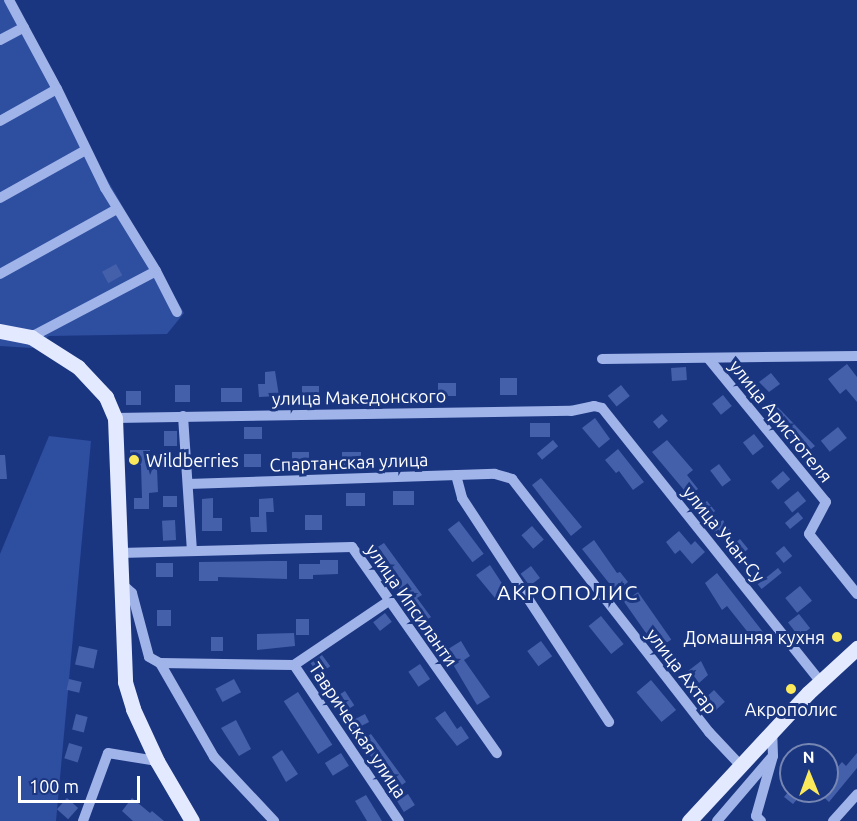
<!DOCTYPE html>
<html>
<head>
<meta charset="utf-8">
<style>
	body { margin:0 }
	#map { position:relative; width:857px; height:821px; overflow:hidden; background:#1b3681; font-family:Ubuntu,sans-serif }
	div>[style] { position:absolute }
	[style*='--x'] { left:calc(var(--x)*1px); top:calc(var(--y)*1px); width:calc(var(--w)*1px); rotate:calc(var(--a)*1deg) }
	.green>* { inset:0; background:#2e4ea0 }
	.building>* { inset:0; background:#4460ab; transform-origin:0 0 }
	.minor>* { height:10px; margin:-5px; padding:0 5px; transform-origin:5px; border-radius:5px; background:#a0b4ea }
	.major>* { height:15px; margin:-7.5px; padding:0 7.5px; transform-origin:7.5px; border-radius:7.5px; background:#e3e9fe }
	.dots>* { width:16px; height:16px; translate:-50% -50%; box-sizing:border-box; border:3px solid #1b3681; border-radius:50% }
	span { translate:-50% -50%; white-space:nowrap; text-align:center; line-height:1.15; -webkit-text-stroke:6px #1b3681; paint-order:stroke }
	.street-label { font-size:18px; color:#fff }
	.poi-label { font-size:18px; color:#fff }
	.left { translate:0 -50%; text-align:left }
	.right { translate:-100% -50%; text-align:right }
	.quarter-label { font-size:21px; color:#fff; letter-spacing:1.5px }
	.north { position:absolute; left:779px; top:743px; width:60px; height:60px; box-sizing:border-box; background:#1b3681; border:2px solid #7686b3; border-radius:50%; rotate:359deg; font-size:16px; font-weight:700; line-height:24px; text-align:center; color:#fff }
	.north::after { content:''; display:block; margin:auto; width:21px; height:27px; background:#fbe95c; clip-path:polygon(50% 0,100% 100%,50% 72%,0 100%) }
	.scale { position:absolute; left:18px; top:776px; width:122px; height:27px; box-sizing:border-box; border:3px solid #fff; border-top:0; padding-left:8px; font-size:18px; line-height:21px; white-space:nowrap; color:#fff; -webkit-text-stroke:4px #1b3681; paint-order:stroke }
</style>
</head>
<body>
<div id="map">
	<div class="green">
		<div style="clip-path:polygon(0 0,4px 0,184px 313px,167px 334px,49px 336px,32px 348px,0 346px)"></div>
		<div style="clip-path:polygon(49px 436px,91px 441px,56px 821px,0 821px,0 554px)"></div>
	</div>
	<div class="building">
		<div style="left:116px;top:264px;width:13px;height:16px;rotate:61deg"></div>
		<div style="clip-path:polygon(847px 364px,857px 377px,857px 402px,846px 389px,840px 394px,828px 379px)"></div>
		<div style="left:686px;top:367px;width:13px;height:15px;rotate:86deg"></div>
		<div style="clip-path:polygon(275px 371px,279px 396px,259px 397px,258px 384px,265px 384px,265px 372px)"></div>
		<div style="clip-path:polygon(771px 373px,780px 384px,769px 392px,759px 382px)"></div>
		<div style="left:500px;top:378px;width:17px;height:17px"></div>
		<div style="left:438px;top:383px;width:18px;height:13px"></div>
		<div style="left:175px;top:385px;width:15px;height:17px"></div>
		<div style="left:621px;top:385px;width:14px;height:17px;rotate:51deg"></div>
		<div style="left:302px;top:386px;width:17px;height:12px"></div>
		<div style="left:221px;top:388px;width:21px;height:14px"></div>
		<div style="left:126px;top:391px;width:15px;height:14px"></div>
		<div style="left:723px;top:395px;width:14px;height:14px;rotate:51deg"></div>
		<div style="clip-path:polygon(772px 401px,815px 446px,806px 453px,797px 443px,792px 447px,772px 420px,763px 407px)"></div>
		<div style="left:662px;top:414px;width:9px;height:12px;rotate:49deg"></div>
		<div style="clip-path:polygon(595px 418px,610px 439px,599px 448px,582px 428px)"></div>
		<div style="left:530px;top:423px;width:20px;height:14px"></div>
		<div style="left:244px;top:427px;width:18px;height:12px"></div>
		<div style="left:838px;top:427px;width:14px;height:22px;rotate:51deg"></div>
		<div style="left:177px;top:431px;width:15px;height:13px;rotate:90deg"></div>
		<div style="left:754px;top:434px;width:16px;height:14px;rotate:52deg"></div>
		<div style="left:553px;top:440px;width:8px;height:21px;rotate:50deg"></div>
		<div style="clip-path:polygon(667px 440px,693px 470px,687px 475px,698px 489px,686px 498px,682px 492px,684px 490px,652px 452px)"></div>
		<div style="clip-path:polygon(618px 449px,644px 482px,633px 490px,619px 471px,616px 473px,605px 460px)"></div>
		<div style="clip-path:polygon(130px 450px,150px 450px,150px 469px,157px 469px,158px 492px,149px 493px,149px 509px,134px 509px,134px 498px,142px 498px,141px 465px,130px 465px)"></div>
		<div style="left:309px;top:452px;width:14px;height:17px;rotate:90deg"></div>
		<div style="left:342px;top:452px;width:19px;height:13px"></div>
		<div style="left:244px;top:454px;width:17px;height:13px"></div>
		<div style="clip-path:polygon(0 455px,5px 455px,7px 479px,0 479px)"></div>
		<div style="left:197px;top:455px;width:16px;height:14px"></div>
		<div style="left:719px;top:464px;width:20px;height:11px;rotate:53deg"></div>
		<div style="left:783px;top:471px;width:11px;height:16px;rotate:49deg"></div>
		<div style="clip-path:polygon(541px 478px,582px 527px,571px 536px,532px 485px)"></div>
		<div style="left:393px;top:491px;width:21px;height:14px"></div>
		<div style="left:798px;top:491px;width:13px;height:18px;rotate:51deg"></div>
		<div style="left:346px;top:493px;width:19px;height:13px"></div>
		<div style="left:177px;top:496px;width:11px;height:14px;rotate:90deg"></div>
		<div style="clip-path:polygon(213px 498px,213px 518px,222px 518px,222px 531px,202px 531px,202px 499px)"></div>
		<div style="clip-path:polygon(273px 498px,274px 512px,266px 512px,267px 532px,251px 532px,250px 517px,259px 517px,259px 499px)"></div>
		<div style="left:707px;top:501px;width:13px;height:13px;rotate:51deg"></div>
		<div style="left:798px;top:512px;width:8px;height:17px;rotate:50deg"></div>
		<div style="left:305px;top:515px;width:17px;height:15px"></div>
		<div style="left:175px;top:520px;width:20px;height:13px;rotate:87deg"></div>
		<div style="left:723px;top:520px;width:12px;height:14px;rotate:55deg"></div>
		<div style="left:459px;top:521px;width:41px;height:14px;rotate:53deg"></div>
		<div style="left:532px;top:526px;width:18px;height:14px;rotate:49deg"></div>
		<div style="clip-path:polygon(679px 531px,691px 545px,695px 541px,705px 552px,692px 564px,680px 550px,675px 554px,666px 542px)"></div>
		<div style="left:740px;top:539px;width:13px;height:16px;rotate:51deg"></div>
		<div style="clip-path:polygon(594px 540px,617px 573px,620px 572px,628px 582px,616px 592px,582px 549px)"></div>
		<div style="clip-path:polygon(384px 543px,422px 595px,417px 598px,431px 617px,422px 623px,373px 550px)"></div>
		<div style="left:784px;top:546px;width:13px;height:11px;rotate:51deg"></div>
		<div style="clip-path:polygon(320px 560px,338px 560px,338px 574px,313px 575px,313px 579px,299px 579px,299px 564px,320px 564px)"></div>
		<div style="clip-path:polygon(272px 561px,287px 561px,287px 579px,218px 577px,218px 581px,199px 581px,199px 562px)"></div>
		<div style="left:156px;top:563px;width:17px;height:14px"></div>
		<div style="clip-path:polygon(490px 565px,507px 591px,495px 598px,476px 575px)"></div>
		<div style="left:531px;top:566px;width:15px;height:13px;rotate:53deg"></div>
		<div style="left:778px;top:568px;width:6px;height:26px;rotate:51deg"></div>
		<div style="clip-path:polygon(717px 573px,767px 637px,758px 645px,727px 606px,722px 610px,705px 583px)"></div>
		<div style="left:800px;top:586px;width:19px;height:19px;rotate:51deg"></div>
		<div style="left:638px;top:592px;width:58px;height:17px;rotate:55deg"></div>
		<div style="left:171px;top:610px;width:16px;height:14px;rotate:90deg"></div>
		<div style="left:385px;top:613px;width:11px;height:15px;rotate:52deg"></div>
		<div style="left:799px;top:614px;width:18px;height:14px;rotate:52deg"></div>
		<div style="left:601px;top:616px;width:36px;height:16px;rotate:51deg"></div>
		<div style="left:296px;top:619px;width:13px;height:16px"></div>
		<div style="clip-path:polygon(294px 633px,295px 646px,257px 650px,257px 634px)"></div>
		<div style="left:211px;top:637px;width:12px;height:14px"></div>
		<div style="clip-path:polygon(461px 641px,470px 656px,464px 660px,490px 697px,477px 705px,445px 651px)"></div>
		<div style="left:541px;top:641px;width:19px;height:17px;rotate:54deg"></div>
		<div style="left:79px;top:646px;width:19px;height:19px;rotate:12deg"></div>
		<div style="left:322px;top:655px;width:14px;height:14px;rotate:54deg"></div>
		<div style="clip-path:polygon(701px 661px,708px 675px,699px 683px,694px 676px,684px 684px,679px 678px)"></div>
		<div style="left:420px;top:664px;width:18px;height:14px;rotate:56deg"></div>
		<div style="left:69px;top:679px;width:13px;height:11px;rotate:13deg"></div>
		<div style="left:234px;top:679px;width:15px;height:21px;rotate:62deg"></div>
		<div style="left:651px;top:680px;width:39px;height:19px;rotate:50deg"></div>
		<div style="left:714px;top:690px;width:16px;height:13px;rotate:47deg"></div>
		<div style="left:345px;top:691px;width:17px;height:14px;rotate:57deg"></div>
		<div style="left:298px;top:692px;width:63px;height:17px;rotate:57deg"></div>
		<div style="clip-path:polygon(445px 711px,457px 729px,461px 726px,469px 738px,457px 746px,435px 718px)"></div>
		<div style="left:76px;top:714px;width:12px;height:16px;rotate:14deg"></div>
		<div style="left:365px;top:714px;width:9px;height:17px;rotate:63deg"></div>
		<div style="clip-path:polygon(236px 720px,251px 749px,239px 756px,221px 728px)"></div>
		<div style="clip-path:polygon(371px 734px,406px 782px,399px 787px,387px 769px,382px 772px,360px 741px)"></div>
		<div style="left:69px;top:743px;width:14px;height:16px;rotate:17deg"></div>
		<div style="clip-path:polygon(282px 750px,298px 774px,286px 782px,272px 757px)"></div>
		<div style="left:341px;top:753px;width:15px;height:19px;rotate:58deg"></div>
		<div style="clip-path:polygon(857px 753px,857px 768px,829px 802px,817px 791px,827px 791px,827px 779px,842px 762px,846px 766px)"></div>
		<div style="clip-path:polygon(789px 791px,804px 791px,793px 804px,784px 797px)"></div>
		<div style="left:408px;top:794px;width:13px;height:13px;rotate:58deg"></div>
		<div style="clip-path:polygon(366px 795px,382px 821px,367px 821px,355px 801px)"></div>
		<div style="left:67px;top:798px;width:15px;height:15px;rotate:42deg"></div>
		<div style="clip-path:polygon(132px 798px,150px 813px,152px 811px,164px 821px,133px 821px,122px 811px)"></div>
	</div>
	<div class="minor">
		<div style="--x:9;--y:0;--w:101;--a:61.7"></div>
		<div style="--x:57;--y:89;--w:110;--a:64.1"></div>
		<div style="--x:105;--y:188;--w:97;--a:58.4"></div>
		<div style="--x:156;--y:271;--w:46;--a:62.9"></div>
		<div style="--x:0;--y:40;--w:27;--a:-28"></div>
		<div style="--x:0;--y:121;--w:65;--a:-29.3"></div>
		<div style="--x:0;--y:198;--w:98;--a:-29.2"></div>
		<div style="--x:0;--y:274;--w:134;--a:-29.1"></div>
		<div style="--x:31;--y:337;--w:141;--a:-27.8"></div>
		<div style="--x:708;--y:358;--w:186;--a:50.7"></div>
		<div style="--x:826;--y:502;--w:36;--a:118"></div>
		<div style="--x:809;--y:534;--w:77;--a:51.3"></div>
		<div style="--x:602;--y:359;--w:255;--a:-0.7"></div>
		<div style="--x:183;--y:416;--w:134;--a:86.2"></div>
		<div style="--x:115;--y:418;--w:456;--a:-0.9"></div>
		<div style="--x:571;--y:411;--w:24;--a:-12"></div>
		<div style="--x:594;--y:406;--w:8;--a:14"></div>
		<div style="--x:602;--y:408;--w:349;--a:51.4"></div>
		<div style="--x:456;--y:475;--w:24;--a:75"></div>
		<div style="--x:462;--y:498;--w:268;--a:56.7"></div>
		<div style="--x:188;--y:484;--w:307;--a:-1.9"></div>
		<div style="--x:495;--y:474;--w:18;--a:16"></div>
		<div style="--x:512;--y:479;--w:321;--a:52.1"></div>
		<div style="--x:709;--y:732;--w:47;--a:46.7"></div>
		<div style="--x:120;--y:553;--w:232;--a:-1.5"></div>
		<div style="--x:352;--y:547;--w:252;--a:54.9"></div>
		<div style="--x:123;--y:585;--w:12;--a:42"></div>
		<div style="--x:132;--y:593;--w:66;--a:75.1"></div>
		<div style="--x:149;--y:657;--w:13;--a:29"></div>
		<div style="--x:160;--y:663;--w:134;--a:0.9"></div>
		<div style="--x:294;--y:665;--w:188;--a:56.1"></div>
		<div style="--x:160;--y:663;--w:108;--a:60.1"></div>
		<div style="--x:214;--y:757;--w:88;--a:46.8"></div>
		<div style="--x:294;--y:665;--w:115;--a:-34"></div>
		<div style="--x:83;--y:821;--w:72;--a:-69.8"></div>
		<div style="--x:108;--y:753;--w:50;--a:9.3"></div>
		<div style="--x:717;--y:821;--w:83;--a:-49.4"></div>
		<div style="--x:761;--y:821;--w:7;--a:-135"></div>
		<div style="--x:756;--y:816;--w:62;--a:-74.2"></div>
		<div style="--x:773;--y:756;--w:24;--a:-92"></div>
		<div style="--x:833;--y:821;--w:36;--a:-48"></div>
	</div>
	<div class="major">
		<div style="--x:0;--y:331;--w:32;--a:11"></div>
		<div style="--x:31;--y:337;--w:56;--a:32.6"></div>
		<div style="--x:78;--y:367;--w:41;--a:47"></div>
		<div style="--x:106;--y:397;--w:23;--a:67"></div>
		<div style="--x:115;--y:418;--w:264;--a:87.8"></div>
		<div style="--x:125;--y:682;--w:28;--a:73"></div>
		<div style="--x:133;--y:709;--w:57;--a:65.2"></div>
		<div style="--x:157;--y:761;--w:69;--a:59.7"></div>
		<div style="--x:689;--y:821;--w:175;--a:-47.1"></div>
		<div style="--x:808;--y:693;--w:67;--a:-42.6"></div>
	</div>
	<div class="dots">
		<div style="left:134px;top:460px;background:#fbe95c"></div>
		<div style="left:837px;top:637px;background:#fbe95c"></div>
		<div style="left:791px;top:689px;background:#fbe95c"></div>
	</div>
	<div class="street-label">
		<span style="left:359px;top:397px;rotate:-1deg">улица Македонского</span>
		<span style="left:781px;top:421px;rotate:51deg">улица Аристотеля</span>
		<span style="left:349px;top:462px;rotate:-2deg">Спартанская улица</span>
		<span style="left:724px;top:534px;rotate:51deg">улица Учан-Су</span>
		<span style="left:412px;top:605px;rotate:55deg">улица Ипсиланти</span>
		<span style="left:682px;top:671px;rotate:52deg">улица Ахтар</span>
		<span style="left:358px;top:730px;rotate:56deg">Таврическая улица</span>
	</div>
	<div class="poi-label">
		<span class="left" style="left:146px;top:460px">Wildberries</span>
		<span class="right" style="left:825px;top:637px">Домашняя кухня</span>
		<span style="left:791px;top:709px">Акрополис</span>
	</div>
	<div class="quarter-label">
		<span style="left:568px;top:592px">АКРОПОЛИС</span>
	</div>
	<div class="north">N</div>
	<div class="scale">100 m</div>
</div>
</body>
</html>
